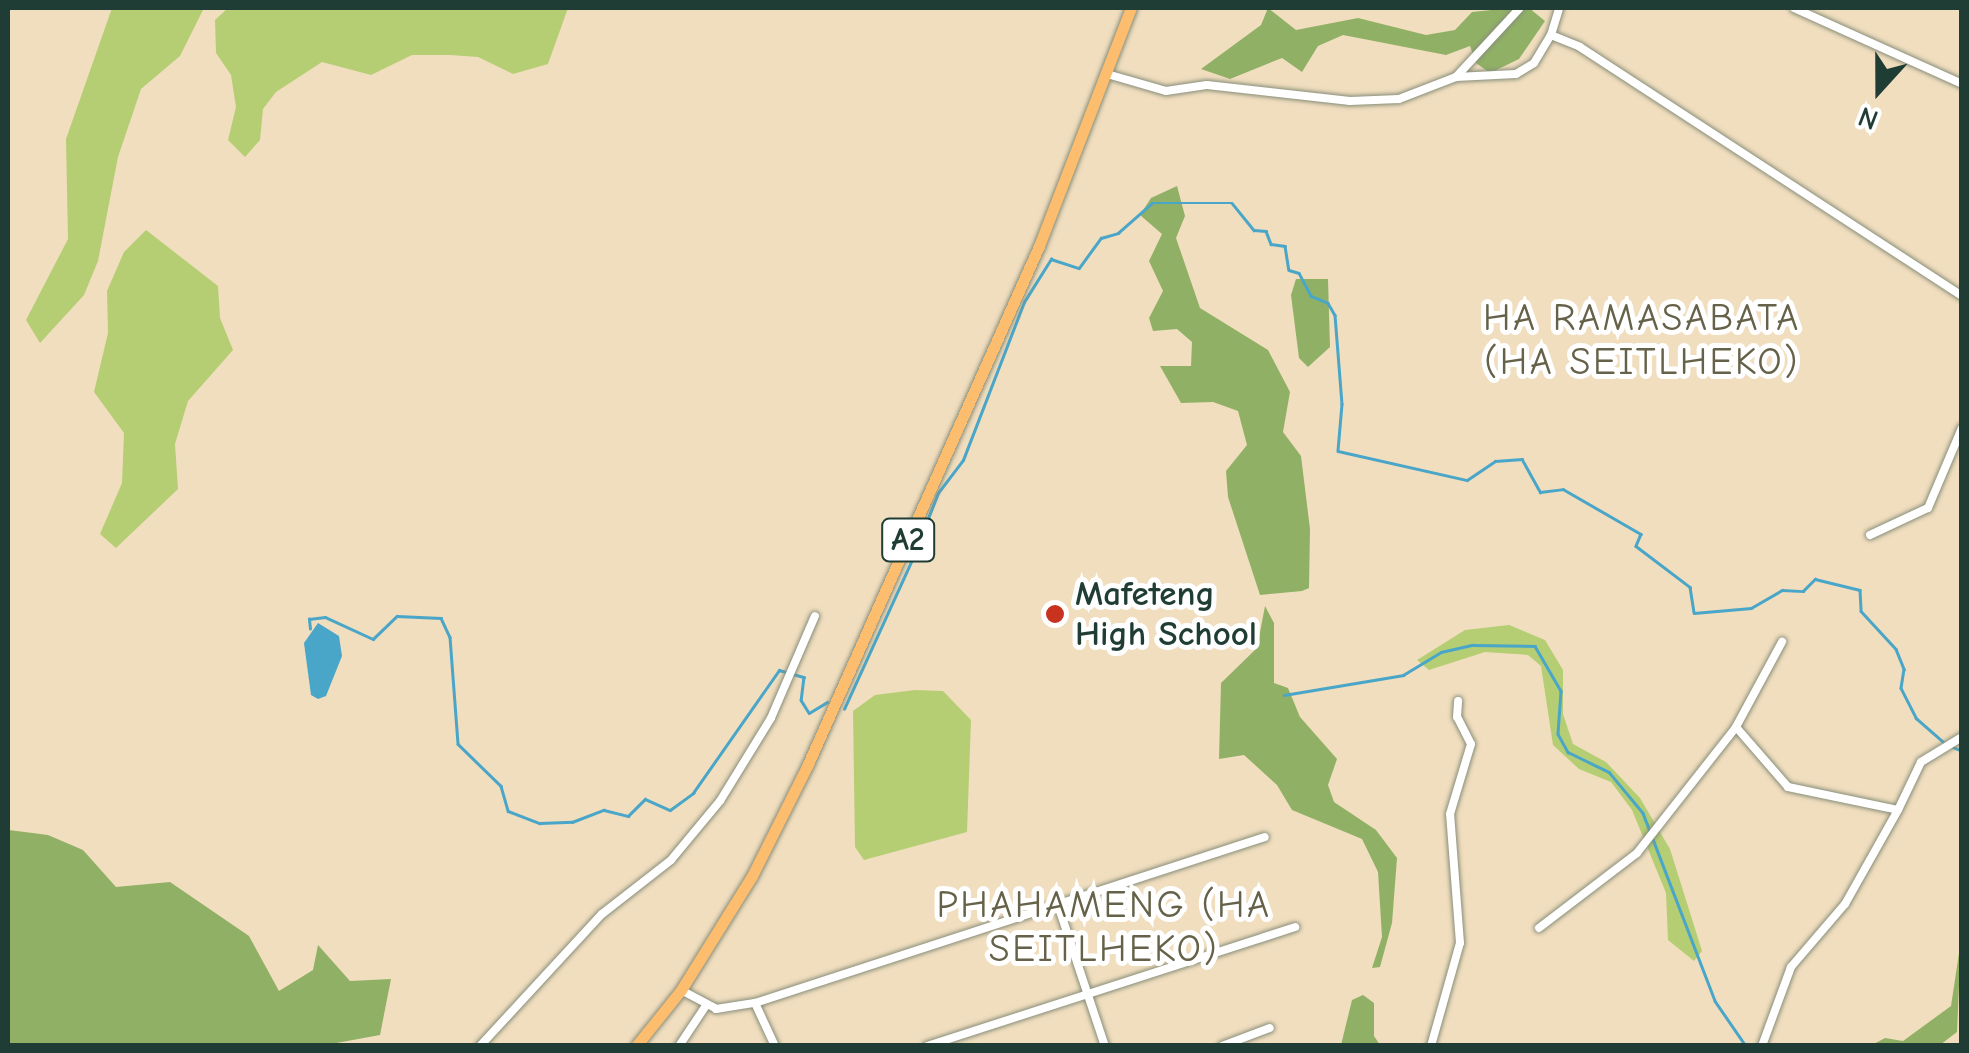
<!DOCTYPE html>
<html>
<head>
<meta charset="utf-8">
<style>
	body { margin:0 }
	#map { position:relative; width:1969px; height:1053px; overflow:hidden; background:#f1debf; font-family:"Comic Neue",sans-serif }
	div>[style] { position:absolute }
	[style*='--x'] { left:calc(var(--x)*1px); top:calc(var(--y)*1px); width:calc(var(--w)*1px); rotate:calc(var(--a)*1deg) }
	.green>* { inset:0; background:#b5ce73 }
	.forest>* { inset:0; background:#90b165 }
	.water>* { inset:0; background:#49a6c8 }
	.stream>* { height:2.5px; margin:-1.25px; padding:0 1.25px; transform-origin:1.25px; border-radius:1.25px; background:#49a6c8 }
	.roads { filter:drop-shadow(0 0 2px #888e7a) drop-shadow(0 0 2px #888e7a) }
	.street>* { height:8px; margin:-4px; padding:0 4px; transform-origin:4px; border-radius:4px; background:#fff }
	.primary>* { height:11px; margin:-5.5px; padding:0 5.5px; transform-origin:5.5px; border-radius:5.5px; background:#fcbd6f }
	.dots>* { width:28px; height:28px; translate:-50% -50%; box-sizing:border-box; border:5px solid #fff; border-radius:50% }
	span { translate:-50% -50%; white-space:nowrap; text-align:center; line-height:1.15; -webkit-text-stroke:10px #fff; paint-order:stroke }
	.shield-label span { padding:2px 8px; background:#fff; border:2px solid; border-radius:8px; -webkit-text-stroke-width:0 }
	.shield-label { font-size:32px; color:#1f3d34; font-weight:700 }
	.poi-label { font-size:35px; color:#1f3d34; font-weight:700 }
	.left { translate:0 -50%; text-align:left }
	.neighbourhood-label { font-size:38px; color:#666249; letter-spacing:2.5px }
	.frame { position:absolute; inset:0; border:10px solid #1f3d34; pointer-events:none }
	.north { position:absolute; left:1829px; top:40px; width:100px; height:100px; -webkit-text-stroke:8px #fff; paint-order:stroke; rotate:201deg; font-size:28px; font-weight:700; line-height:40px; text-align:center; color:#1f3d34 }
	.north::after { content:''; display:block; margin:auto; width:35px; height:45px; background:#1f3d34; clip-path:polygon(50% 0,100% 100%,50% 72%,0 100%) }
</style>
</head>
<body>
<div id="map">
	<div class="green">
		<div style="clip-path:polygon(112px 8px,204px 8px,180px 56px,141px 89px,118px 157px,98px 261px,84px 295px,40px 343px,26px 320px,68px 239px,66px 139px)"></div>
		<div style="clip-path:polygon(228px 8px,568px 8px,548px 64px,513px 74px,478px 57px,450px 55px,412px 55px,371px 75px,322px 62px,276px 92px,263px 109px,260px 140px,245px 157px,228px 140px,236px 107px,231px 75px,216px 53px,215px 20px)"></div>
		<div style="clip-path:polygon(146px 230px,218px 286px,220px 318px,233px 350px,188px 401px,175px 444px,178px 489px,116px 548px,100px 534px,122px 483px,124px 433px,94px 392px,108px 333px,107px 291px,124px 252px)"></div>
		<div style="clip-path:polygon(1509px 625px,1545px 640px,1563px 670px,1563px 714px,1573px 744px,1606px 762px,1640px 798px,1670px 849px,1702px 951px,1694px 961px,1668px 940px,1666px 893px,1632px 810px,1611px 782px,1579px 769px,1553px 745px,1541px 666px,1528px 655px,1485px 652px,1429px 670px,1417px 660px,1465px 630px)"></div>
		<div style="clip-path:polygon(915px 690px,943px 691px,971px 720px,967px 832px,864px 860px,855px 847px,853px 711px,875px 695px)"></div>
	</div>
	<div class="forest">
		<div style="clip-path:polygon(1268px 8px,1296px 30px,1358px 18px,1426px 35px,1455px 30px,1472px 12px,1511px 8px,1529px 8px,1545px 21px,1519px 59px,1490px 73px,1476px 63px,1470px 46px,1446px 55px,1343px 35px,1318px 46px,1302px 72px,1282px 58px,1230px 79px,1201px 69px,1261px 25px)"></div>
		<div style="clip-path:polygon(1177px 186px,1185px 216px,1176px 238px,1200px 308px,1268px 350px,1290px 392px,1283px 432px,1301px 456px,1310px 529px,1309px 588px,1302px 591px,1260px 595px,1228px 497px,1226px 471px,1247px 445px,1238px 411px,1213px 402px,1181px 403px,1160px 366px,1191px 366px,1192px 342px,1177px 329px,1153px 331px,1149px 318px,1163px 291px,1149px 261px,1162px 234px,1140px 215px,1151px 198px)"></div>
		<div style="clip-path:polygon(1296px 279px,1328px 279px,1330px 347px,1308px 367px,1299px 358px,1291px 295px)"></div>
		<div style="clip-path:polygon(1265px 606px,1274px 623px,1274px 683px,1288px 688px,1300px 717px,1337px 759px,1328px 785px,1334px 802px,1376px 830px,1397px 858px,1392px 923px,1380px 967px,1372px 968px,1382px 937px,1378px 872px,1362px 839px,1292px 810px,1277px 785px,1244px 755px,1219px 759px,1221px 683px,1257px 648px)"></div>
		<div style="clip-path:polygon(9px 830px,48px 835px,83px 850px,116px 887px,170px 882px,249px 936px,279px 991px,313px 970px,318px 945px,350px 981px,391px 979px,380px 1035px,320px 1046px,8px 1045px)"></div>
		<div style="clip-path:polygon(1961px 940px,1957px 1032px,1940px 1045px,1872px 1045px,1885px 1038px,1903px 1041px,1951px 1006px)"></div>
		<div style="clip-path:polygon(1363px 995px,1374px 1003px,1374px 1036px,1380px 1045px,1341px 1045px,1352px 1000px)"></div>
	</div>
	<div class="water">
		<div style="clip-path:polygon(318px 623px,339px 636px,342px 656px,326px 696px,318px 699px,311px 695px,304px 643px)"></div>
	</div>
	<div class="stream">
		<div style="--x:921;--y:536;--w:46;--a:-68.4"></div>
		<div style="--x:938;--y:493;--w:41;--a:-52.9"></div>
		<div style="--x:963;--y:460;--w:169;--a:-68.9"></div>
		<div style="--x:1024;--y:302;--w:51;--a:-57.9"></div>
		<div style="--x:1051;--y:259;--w:29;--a:18"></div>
		<div style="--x:1079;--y:268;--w:37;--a:-54"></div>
		<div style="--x:1101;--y:238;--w:18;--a:-16"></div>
		<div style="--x:1118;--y:233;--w:45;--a:-41.4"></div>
		<div style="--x:1152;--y:203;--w:80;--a:0"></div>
		<div style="--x:1232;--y:203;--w:35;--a:51"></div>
		<div style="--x:1254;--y:230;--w:12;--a:5"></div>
		<div style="--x:1266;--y:231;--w:14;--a:69"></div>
		<div style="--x:1271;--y:244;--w:14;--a:8"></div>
		<div style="--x:1285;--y:246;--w:24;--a:81"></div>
		<div style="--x:1289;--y:270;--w:10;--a:17"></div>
		<div style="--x:1299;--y:273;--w:26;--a:62"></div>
		<div style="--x:1311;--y:296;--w:18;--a:22"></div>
		<div style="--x:1328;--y:303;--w:14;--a:60"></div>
		<div style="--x:1335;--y:315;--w:89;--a:85.5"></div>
		<div style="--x:1342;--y:404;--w:47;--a:94.9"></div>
		<div style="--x:1338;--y:451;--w:132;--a:12.7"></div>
		<div style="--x:1467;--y:480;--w:34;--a:-34"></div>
		<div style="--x:1495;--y:461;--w:27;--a:-4"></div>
		<div style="--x:1522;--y:459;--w:38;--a:61"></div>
		<div style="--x:1540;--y:492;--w:23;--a:-7"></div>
		<div style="--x:1563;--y:489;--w:90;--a:30"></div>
		<div style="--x:1641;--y:534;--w:13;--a:113"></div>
		<div style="--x:1636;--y:546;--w:68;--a:37.2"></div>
		<div style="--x:1690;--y:587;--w:26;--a:81"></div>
		<div style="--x:1694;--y:613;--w:57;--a:-5"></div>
		<div style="--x:1751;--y:608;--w:36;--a:-30"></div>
		<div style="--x:1782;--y:590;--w:21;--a:3"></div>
		<div style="--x:1803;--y:591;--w:17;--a:-45"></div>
		<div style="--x:1815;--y:579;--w:46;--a:13.7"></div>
		<div style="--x:1860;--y:590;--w:21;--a:87"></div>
		<div style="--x:1861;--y:611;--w:52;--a:47.4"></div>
		<div style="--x:1896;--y:649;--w:22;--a:68"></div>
		<div style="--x:1904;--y:669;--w:19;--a:99"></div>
		<div style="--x:1901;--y:688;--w:34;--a:63"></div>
		<div style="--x:1916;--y:718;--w:40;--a:41"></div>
		<div style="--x:310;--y:629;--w:10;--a:-96"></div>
		<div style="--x:309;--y:619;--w:16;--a:-7"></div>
		<div style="--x:325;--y:617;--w:53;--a:24.6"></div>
		<div style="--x:373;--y:639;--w:33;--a:-44"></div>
		<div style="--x:397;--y:616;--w:44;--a:2.6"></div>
		<div style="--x:441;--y:618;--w:21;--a:65"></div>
		<div style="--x:450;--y:637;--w:107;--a:85.7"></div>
		<div style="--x:458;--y:744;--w:60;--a:44.3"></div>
		<div style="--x:501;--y:786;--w:26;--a:74"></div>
		<div style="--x:508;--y:811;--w:34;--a:21"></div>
		<div style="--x:540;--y:823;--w:32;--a:-2"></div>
		<div style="--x:572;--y:822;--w:34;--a:-21"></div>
		<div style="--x:604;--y:810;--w:25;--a:14"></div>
		<div style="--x:628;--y:816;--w:24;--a:-45"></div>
		<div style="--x:645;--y:799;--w:27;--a:24"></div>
		<div style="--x:670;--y:810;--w:29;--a:-36"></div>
		<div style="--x:693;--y:793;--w:150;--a:-55"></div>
		<div style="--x:779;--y:670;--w:26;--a:16"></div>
		<div style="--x:804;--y:677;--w:23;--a:97"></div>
		<div style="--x:801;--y:700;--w:15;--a:58"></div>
		<div style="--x:809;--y:713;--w:21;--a:-31"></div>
		<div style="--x:1284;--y:695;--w:121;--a:-9.5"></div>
		<div style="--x:1403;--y:675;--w:44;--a:-31.2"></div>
		<div style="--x:1441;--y:652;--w:32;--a:-13"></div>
		<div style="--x:1472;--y:645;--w:63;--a:0.9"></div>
		<div style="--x:1535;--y:646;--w:52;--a:60"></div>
		<div style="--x:1561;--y:691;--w:43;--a:94"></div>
		<div style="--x:1558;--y:734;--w:21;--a:61"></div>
		<div style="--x:1568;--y:752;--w:46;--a:26"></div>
		<div style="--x:1609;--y:772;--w:53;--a:50.3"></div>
		<div style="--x:1643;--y:813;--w:201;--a:69"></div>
		<div style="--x:1715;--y:1001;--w:55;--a:55.4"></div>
		<div style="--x:844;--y:709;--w:164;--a:-65.5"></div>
		<div style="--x:1953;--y:747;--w:10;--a:24"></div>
	</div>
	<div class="roads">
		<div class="street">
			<div style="--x:1794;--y:8;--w:184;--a:24.3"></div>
			<div style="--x:1551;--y:35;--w:28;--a:-73"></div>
			<div style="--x:1107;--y:74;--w:61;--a:16.1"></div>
			<div style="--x:1166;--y:91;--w:41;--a:-8.3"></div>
			<div style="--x:1207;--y:85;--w:144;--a:6.4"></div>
			<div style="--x:1350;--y:101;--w:49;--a:-2.3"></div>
			<div style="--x:1399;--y:99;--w:61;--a:-21.1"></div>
			<div style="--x:1456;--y:77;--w:94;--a:-47.2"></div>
			<div style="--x:1456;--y:77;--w:60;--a:-2.9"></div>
			<div style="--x:1516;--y:74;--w:21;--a:-31"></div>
			<div style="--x:1534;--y:63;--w:33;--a:-59"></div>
			<div style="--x:1551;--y:35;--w:31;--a:22"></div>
			<div style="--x:1580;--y:47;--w:456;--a:33.1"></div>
			<div style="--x:1870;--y:535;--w:64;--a:-25"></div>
			<div style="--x:1928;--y:508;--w:87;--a:-67"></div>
			<div style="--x:1736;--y:727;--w:79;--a:49.1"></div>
			<div style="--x:1788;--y:787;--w:112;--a:11.8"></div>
			<div style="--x:1898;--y:810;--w:108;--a:119.4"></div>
			<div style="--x:1845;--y:904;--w:83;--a:130.6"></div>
			<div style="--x:1791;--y:967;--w:84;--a:110.2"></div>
			<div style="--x:1898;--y:810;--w:53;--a:-64.4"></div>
			<div style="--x:1921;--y:762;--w:48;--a:-31.4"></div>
			<div style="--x:1057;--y:902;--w:152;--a:71.6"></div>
			<div style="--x:1539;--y:928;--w:123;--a:-37.4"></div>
			<div style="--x:1637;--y:853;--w:160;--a:-51.8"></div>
			<div style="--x:1736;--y:727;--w:97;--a:-61.6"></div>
			<div style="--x:681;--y:990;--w:40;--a:28"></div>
			<div style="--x:716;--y:1009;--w:39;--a:-9"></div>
			<div style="--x:755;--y:1003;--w:47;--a:65.1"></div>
			<div style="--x:755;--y:1003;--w:536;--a:-18.03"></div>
			<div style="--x:480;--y:1046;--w:180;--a:-47.3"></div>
			<div style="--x:602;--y:914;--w:88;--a:-38"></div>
			<div style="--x:671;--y:860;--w:77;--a:-50.3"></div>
			<div style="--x:720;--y:801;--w:97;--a:-58.4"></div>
			<div style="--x:771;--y:718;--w:111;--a:-66.7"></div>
			<div style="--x:679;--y:1046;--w:47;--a:-56.3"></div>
			<div style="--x:927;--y:1046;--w:387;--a:-17.9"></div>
			<div style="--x:1222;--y:1046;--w:51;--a:-20.6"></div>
			<div style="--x:1431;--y:1046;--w:107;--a:-74.3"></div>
			<div style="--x:1460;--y:943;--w:129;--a:-94.4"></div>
			<div style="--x:1450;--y:814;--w:73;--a:-73.3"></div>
			<div style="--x:1471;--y:744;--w:30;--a:-117"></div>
			<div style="--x:1457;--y:717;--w:16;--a:-86"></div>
		</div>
		<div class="primary">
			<div style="--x:636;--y:1046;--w:72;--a:-51.2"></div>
			<div style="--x:681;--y:990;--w:134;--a:-58.1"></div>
			<div style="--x:752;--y:876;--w:125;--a:-63.4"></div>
			<div style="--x:808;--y:764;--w:567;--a:-65.97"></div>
			<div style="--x:1039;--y:246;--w:255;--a:-68.9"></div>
		</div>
	</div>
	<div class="dots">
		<div style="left:1055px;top:614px;background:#c8321e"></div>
	</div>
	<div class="shield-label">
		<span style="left:908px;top:540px">A2</span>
	</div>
	<div class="poi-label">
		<span class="left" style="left:1075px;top:614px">Mafeteng<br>High School</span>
	</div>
	<div class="neighbourhood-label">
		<span style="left:1642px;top:341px">HA RAMASABATA<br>(HA SEITLHEKO)</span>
		<span style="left:1104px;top:928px">PHAHAMENG (HA<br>SEITLHEKO)</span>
	</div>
	<div class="frame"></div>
	<div class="north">N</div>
</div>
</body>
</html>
